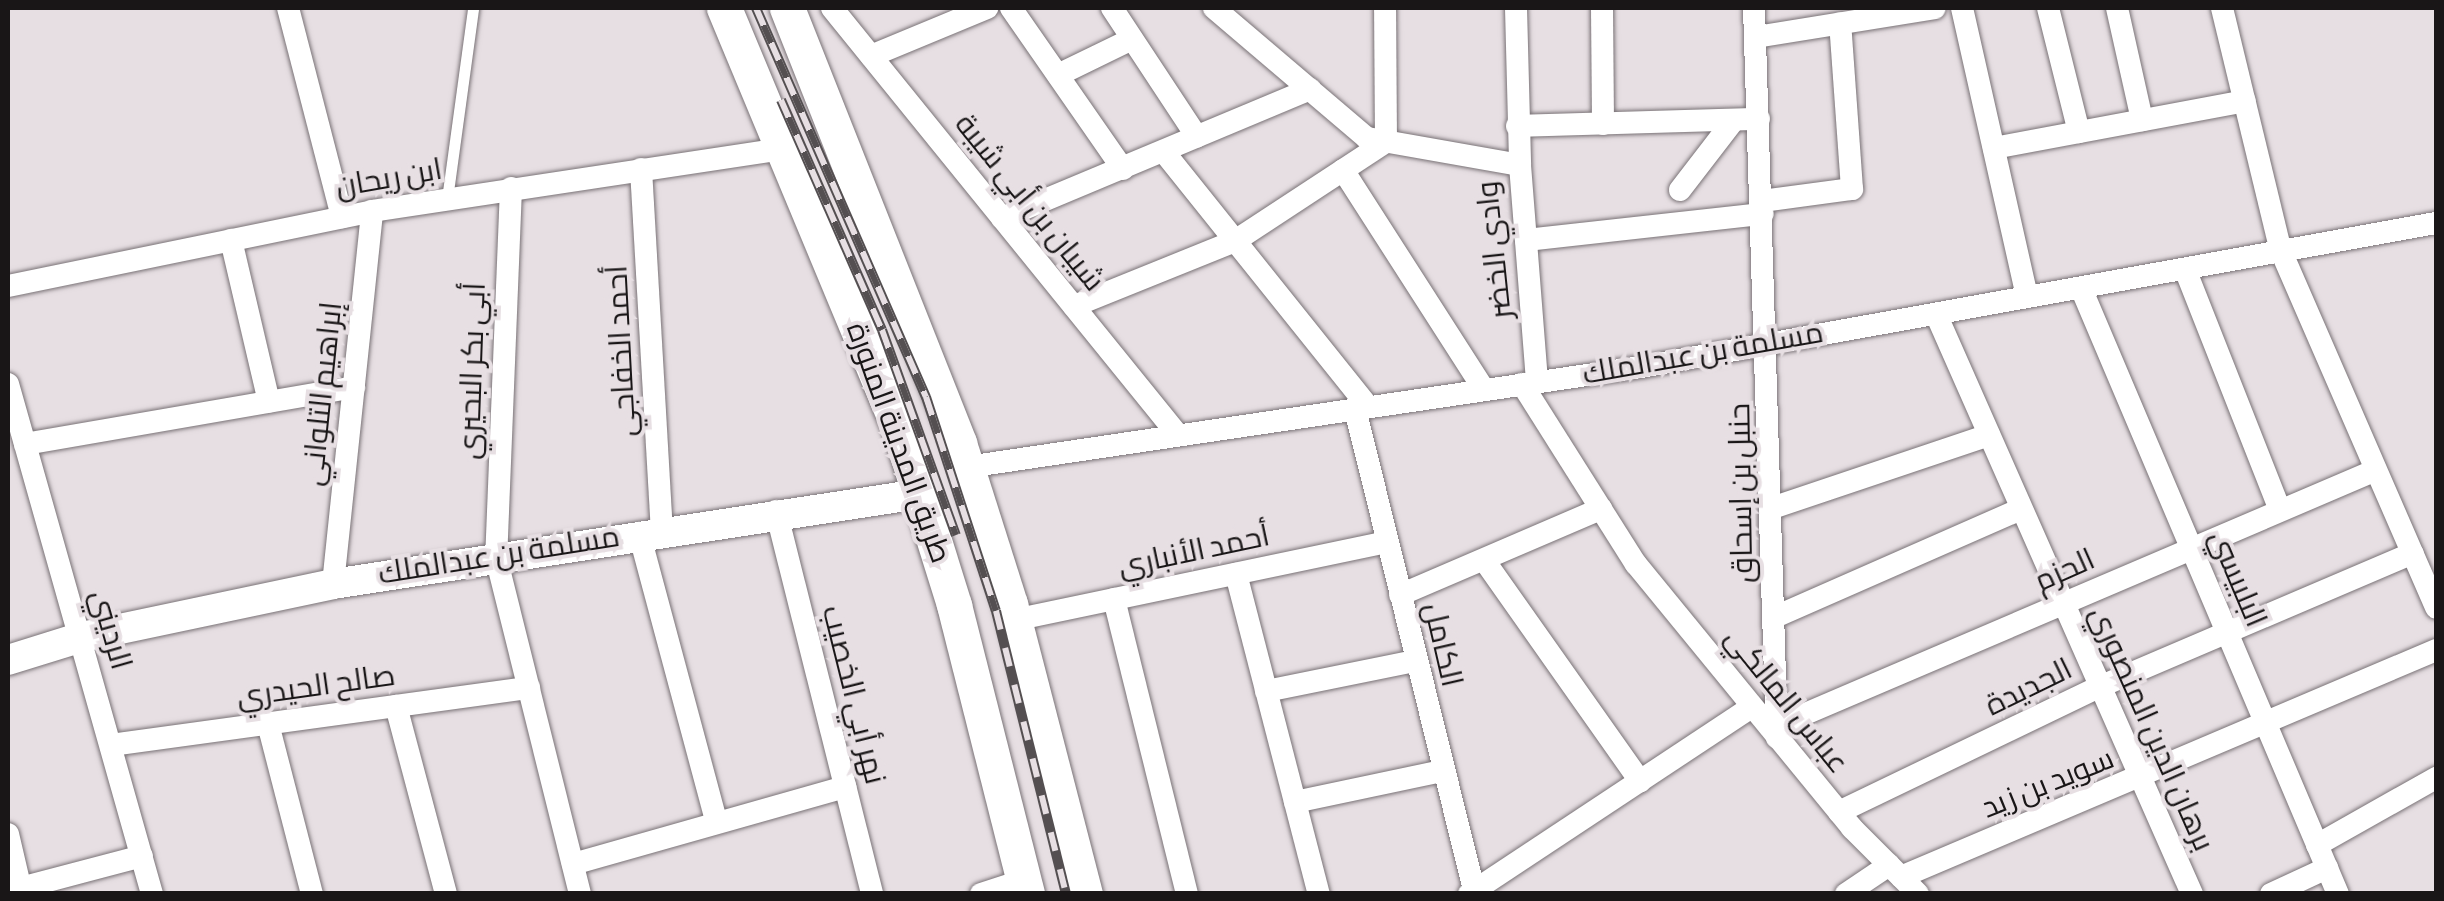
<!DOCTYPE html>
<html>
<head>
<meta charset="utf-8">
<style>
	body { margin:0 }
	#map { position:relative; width:2444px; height:901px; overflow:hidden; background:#e7dfe3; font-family:"Alegreya Sans",Cairo,sans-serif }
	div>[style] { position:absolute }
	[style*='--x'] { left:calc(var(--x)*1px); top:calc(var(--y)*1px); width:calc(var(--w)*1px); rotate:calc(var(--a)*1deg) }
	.roads { filter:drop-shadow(0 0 2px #797276) drop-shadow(0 0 2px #797276) }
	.lane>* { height:11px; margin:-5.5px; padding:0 5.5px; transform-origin:5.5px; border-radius:5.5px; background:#fff }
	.street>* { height:22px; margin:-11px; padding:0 11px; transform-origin:11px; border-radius:11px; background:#fff }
	.secondary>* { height:30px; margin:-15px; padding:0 15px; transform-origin:15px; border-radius:15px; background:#fff }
	.primary>* { height:35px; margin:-17.5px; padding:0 17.5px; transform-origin:17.5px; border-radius:17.5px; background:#fff }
	.rail>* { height:10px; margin-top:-5px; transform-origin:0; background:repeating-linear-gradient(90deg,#e7dfe3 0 19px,#544f51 0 38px); box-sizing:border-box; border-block:2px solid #544f51 }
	span { translate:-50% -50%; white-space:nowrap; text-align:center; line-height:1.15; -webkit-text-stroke:8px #e7dfe3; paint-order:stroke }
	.street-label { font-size:30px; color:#191617 }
	.frame { position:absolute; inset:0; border:10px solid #191617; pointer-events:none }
</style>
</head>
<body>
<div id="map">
	<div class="roads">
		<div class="lane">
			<div style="--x:447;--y:199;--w:193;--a:-82.2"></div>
		</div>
		<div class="street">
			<div style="--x:288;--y:8;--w:216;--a:75.5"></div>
			<div style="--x:832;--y:8;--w:550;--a:50.98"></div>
			<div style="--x:1011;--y:8;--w:196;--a:55.2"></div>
			<div style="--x:1112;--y:8;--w:154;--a:56.6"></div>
			<div style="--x:1214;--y:8;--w:201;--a:40.4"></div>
			<div style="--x:1367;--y:138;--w:155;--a:10"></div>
			<div style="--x:1520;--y:165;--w:218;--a:85.5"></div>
			<div style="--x:1516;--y:8;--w:157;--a:88.5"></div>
			<div style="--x:1602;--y:8;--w:116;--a:89.5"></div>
			<div style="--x:1754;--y:8;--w:730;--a:88.2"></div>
			<div style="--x:1962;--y:8;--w:296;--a:77.3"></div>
			<div style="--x:2048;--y:8;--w:128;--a:76"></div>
			<div style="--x:2117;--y:8;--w:115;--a:77.4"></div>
			<div style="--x:2222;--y:8;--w:250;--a:76.4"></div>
			<div style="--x:2281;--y:251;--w:389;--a:66.5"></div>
			<div style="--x:1756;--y:37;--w:181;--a:-9.2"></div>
			<div style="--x:871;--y:56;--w:126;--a:-22.5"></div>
			<div style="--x:1058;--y:75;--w:82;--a:-25.9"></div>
			<div style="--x:1517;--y:126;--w:242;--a:-1.7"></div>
			<div style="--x:1994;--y:148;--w:255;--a:-10.6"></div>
			<div style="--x:1164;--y:152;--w:327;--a:51.3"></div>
			<div style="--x:641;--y:169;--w:361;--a:86.7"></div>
			<div style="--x:1343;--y:170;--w:261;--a:57.3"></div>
			<div style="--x:511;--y:188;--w:369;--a:92.3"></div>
			<div style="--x:496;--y:557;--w:347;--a:76"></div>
			<div style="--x:1680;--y:190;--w:88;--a:-52.4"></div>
			<div style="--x:1762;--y:201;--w:91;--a:-7.6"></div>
			<div style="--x:1852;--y:189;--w:166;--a:-94.1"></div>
			<div style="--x:1002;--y:218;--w:334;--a:-22.7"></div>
			<div style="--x:231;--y:240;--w:166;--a:76.8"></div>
			<div style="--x:1526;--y:240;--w:238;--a:-6.3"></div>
			<div style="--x:2185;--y:269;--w:259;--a:68.5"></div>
			<div style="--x:8;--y:286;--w:372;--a:-11.6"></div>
			<div style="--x:372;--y:211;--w:417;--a:-8.6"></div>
			<div style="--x:2081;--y:288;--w:658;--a:67.02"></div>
			<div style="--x:1074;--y:306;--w:174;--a:-22"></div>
			<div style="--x:1235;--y:241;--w:181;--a:-33.3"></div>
			<div style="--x:1386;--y:142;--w:134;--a:-90.4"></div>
			<div style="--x:1936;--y:314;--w:634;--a:66.18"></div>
			<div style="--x:8;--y:384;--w:530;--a:74.23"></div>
			<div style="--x:1522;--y:384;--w:213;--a:57.7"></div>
			<div style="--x:1636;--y:564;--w:341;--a:50.7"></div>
			<div style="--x:1852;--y:828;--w:93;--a:45"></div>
			<div style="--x:1355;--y:409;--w:500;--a:76.1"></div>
			<div style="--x:25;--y:444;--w:334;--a:-9.8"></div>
			<div style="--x:967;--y:467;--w:681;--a:-8.44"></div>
			<div style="--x:1641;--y:367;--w:808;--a:-10.27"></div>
			<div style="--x:1772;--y:508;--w:229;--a:-18.6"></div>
			<div style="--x:776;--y:511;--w:395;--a:75.9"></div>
			<div style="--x:639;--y:533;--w:298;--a:75"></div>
			<div style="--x:1484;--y:560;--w:271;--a:54.8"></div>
			<div style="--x:1236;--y:574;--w:331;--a:75.5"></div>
			<div style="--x:333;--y:584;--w:375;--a:-84"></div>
			<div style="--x:1400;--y:595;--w:219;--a:-23.2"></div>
			<div style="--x:1114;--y:599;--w:304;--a:76.1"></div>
			<div style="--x:1775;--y:617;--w:269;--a:-23.7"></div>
			<div style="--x:1014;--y:620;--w:381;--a:-11.8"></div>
			<div style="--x:1266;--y:691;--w:152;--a:-11.4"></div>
			<div style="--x:396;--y:706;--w:195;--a:75.1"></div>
			<div style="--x:268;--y:724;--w:176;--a:75.5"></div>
			<div style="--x:1777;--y:726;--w:651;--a:-23.14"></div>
			<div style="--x:111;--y:745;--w:422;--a:-7.8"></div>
			<div style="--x:1295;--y:802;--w:150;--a:-11.9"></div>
			<div style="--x:1839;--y:812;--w:288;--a:-25.7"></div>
			<div style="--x:2099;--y:687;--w:341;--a:-23.1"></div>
			<div style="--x:8;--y:834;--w:62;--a:76.9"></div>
			<div style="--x:2317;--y:845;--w:137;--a:-29.4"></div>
			<div style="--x:573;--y:864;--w:283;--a:-15.8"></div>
			<div style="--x:1901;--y:877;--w:581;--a:-22.99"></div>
			<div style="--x:21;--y:888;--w:125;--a:-14.8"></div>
			<div style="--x:981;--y:894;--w:45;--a:-18"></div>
			<div style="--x:1469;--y:894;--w:339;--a:-33.5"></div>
			<div style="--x:1846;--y:894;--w:52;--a:-34"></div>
			<div style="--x:2271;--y:894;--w:62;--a:-24.9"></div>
		</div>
		<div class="secondary">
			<div style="--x:8;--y:660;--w:77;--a:-17.3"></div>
			<div style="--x:82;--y:637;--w:257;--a:-11.9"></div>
			<div style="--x:333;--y:584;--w:593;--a:-8.73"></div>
		</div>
		<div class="primary">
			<div style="--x:724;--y:8;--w:452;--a:67.4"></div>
			<div style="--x:898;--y:425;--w:189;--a:72.7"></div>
			<div style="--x:954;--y:605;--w:298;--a:75.8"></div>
			<div style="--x:787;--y:8;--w:468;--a:68.4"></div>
			<div style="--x:959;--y:443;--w:169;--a:72.4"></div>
			<div style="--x:1010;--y:604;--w:300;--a:75.5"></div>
		</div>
	</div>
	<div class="rail">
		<div style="--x:756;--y:8;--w:425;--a:66.4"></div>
		<div style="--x:926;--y:397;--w:225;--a:71.9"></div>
		<div style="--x:996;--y:611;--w:292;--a:76.1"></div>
		<div style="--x:781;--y:100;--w:251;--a:66.3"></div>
		<div style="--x:882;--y:330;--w:218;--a:70.2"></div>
	</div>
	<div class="street-label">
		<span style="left:389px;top:179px;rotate:-10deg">ابن ريحان</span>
		<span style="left:1029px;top:203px;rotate:51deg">شيبان بن أبي شيبة</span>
		<span style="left:1495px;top:250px;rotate:-96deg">وادي الخضر</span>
		<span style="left:622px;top:351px;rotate:-93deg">أحمد الخفاجي</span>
		<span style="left:1703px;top:354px;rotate:-10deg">مسلمة بن عبدالملك</span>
		<span style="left:473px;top:371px;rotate:-88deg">أبي بكر البحيري</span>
		<span style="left:323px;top:394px;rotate:-84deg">إبراهيم التلواني</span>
		<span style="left:898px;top:443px;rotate:70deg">طريق المدينة المنورة</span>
		<span style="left:1742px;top:493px;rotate:-91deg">حنبل بن إسحاق</span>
		<span style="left:1194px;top:552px;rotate:-12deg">أحمد الأنباري</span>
		<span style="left:499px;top:556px;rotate:-9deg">مسلمة بن عبدالملك</span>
		<span style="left:2065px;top:571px;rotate:-24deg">الحزم</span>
		<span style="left:2237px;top:579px;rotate:67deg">البلبيسي</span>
		<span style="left:110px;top:630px;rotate:74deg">الرديني</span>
		<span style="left:1442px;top:645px;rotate:77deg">الكامل</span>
		<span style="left:316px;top:687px;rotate:-8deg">صالح الحيدري</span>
		<span style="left:2029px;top:688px;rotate:-26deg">الجديدة</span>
		<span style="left:853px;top:695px;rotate:76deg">نهر أبي الخصيب</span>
		<span style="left:1786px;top:701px;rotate:51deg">عباس المالكي</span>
		<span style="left:2151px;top:729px;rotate:66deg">برهان الدين المنصوري</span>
		<span style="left:2048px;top:784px;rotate:-22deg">سويد بن زيد</span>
	</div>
	<div class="frame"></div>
</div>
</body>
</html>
